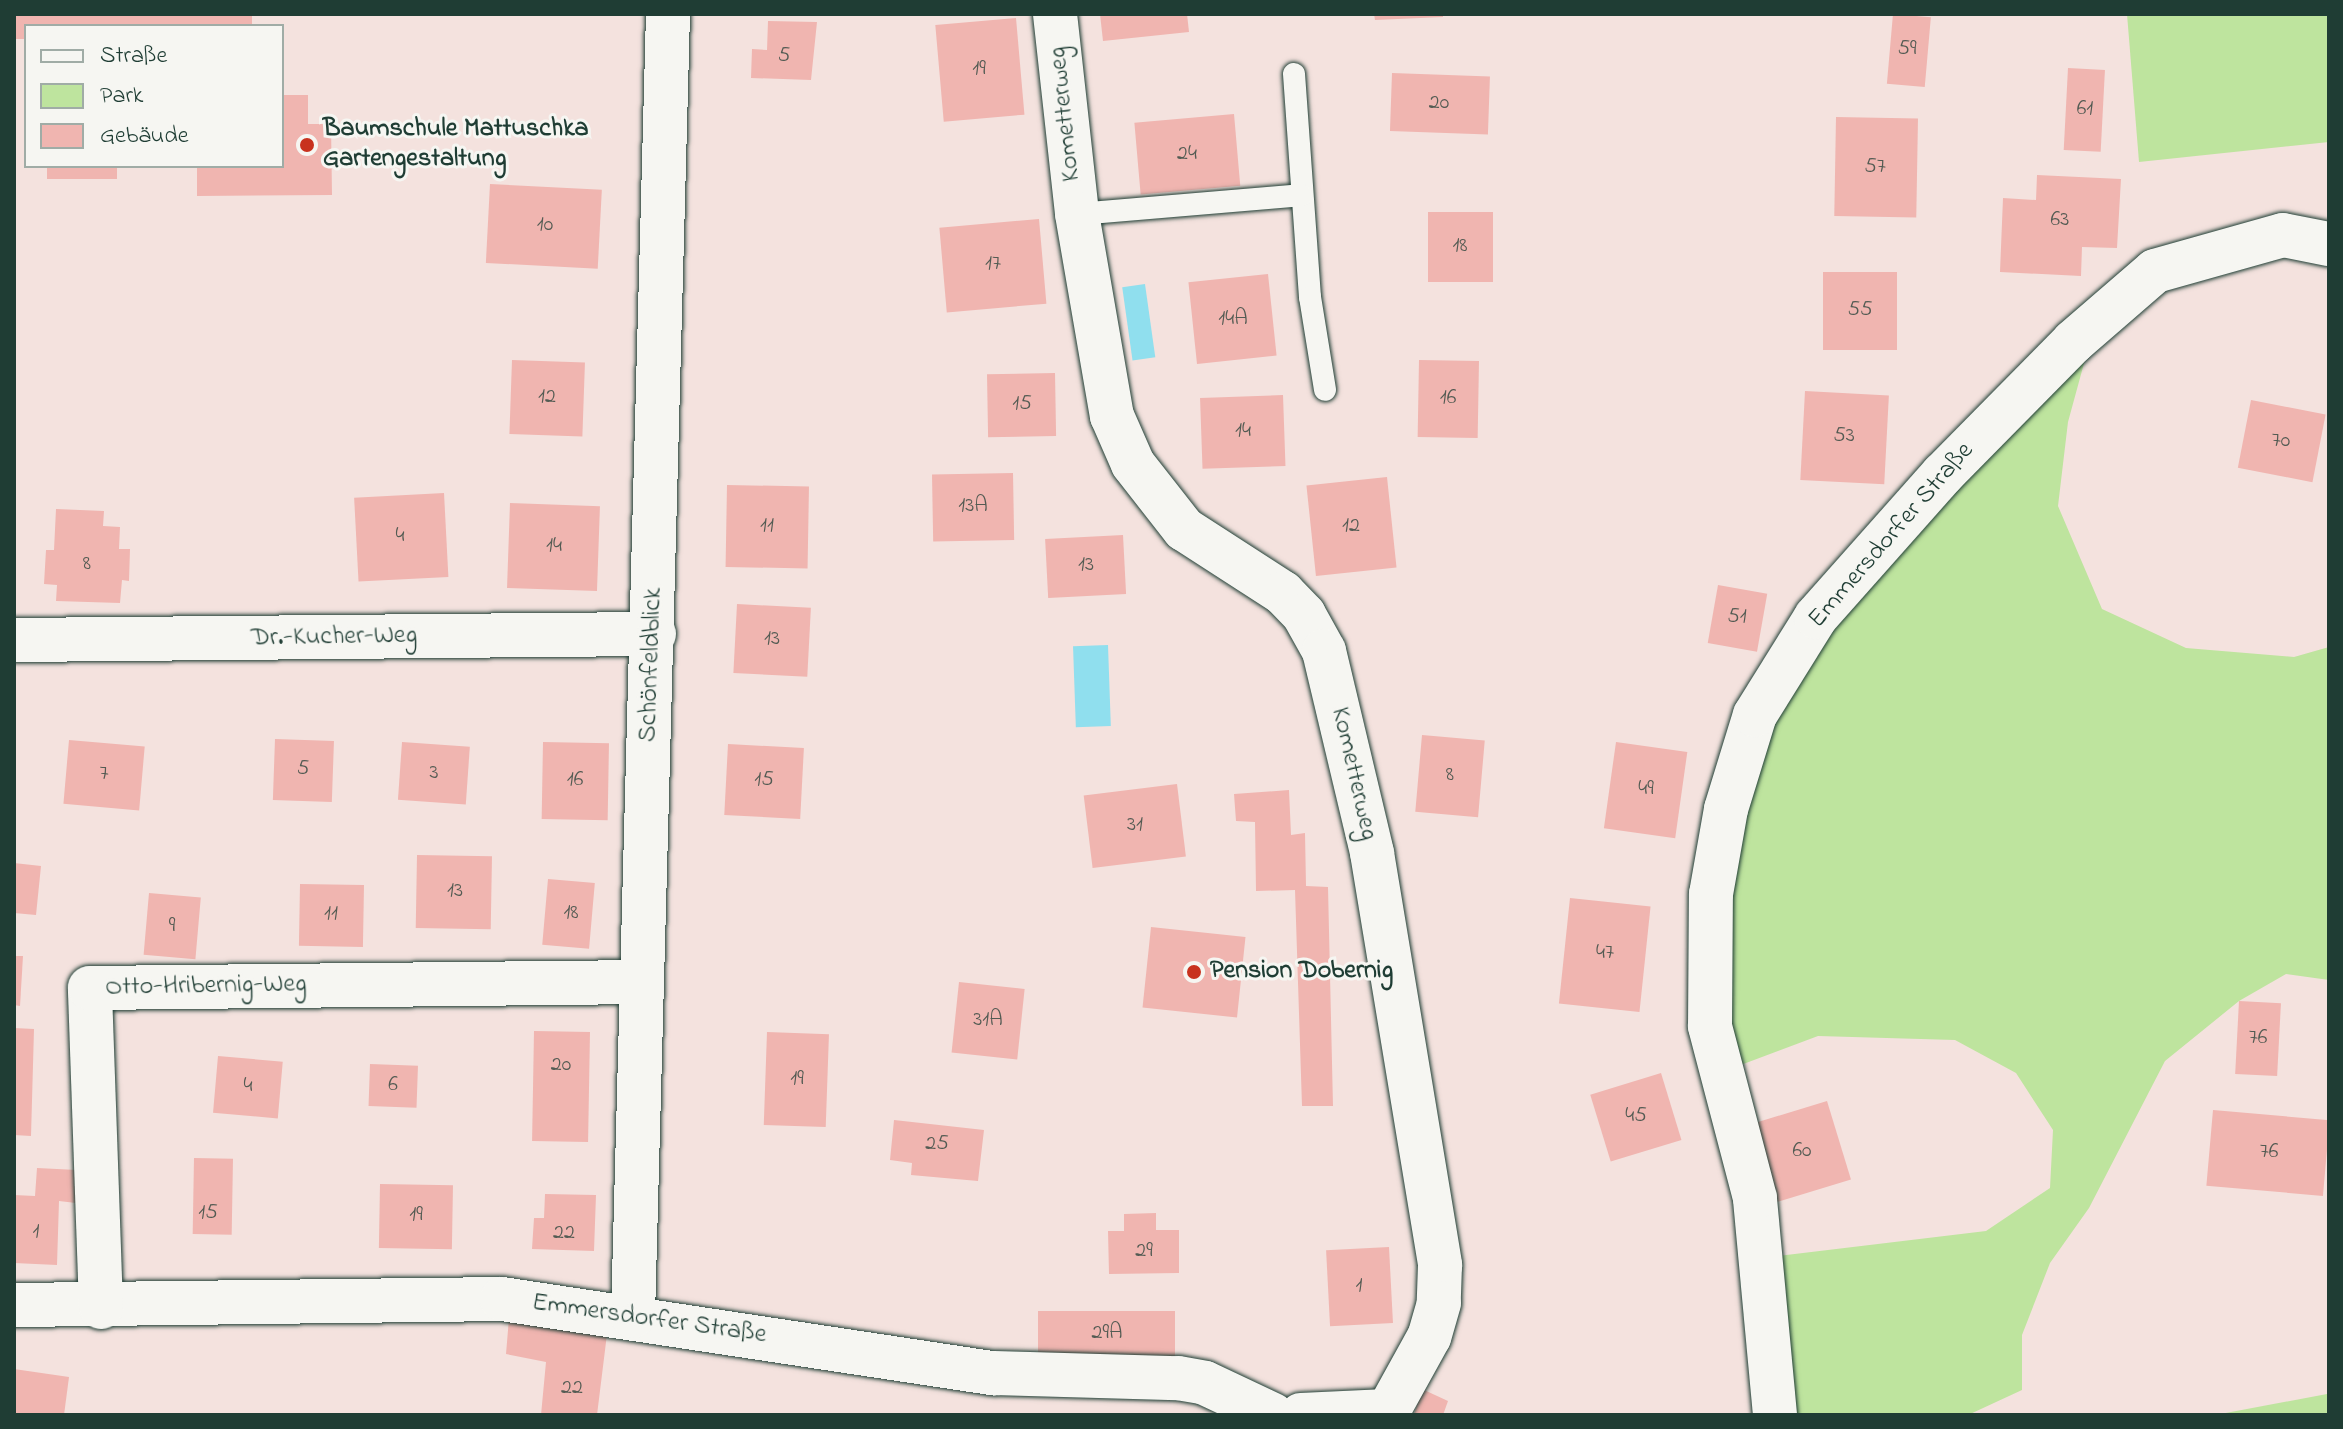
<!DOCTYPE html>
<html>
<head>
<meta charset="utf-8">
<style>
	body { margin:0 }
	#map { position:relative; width:2343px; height:1429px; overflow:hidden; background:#f4e2de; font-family:"Indie Flower",sans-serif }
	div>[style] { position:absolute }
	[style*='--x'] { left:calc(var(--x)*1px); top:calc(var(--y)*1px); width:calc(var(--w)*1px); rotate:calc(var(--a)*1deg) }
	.green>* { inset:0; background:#bee49e }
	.water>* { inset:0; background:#90dfee; transform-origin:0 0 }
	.building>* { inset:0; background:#f0b5b0; transform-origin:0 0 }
	.roads { filter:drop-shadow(0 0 2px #1f3d34) drop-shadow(0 0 2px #1f3d34) }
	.service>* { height:22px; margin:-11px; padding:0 11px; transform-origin:11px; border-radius:11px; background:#f6f6f2 }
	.minor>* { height:44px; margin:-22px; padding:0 22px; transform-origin:22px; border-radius:22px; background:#f6f6f2 }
	.dots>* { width:22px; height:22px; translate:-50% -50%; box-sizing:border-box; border:4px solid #f6f6f2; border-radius:50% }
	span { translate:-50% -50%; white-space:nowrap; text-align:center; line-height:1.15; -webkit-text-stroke:6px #f6f6f2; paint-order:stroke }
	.number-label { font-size:22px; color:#535b53 }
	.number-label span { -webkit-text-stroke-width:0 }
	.street-label { font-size:26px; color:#1f3d34 }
	.poi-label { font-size:26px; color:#1f3d34; font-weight:700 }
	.left { translate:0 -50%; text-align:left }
	.frame { position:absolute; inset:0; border:16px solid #1f3d34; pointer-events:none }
	.legend { position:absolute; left:24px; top:24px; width:260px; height:144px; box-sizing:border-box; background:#f6f6f2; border:2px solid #a0aca6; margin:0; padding:10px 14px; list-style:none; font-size:24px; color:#1f3d34 }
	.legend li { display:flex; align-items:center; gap:16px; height:40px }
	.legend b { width:40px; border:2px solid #a0aca6 }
</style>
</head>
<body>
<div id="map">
	<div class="green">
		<div style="clip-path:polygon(2127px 14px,2329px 14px,2329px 142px,2139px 162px)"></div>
		<div style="clip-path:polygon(2086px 356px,2068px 422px,2058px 506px,2102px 609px,2186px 648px,2294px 657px,2329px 647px,2329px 980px,2286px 974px,2239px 1001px,2165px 1061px,2089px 1208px,2050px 1263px,2022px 1335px,2022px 1390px,1968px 1415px,1767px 1415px,1762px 1258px,1986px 1231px,2050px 1188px,2053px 1130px,2016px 1073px,1955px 1040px,1818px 1036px,1722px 1072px,1710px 991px,1769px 692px,1837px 595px)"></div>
		<div style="clip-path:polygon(2327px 1394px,2329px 1415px,2215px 1415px)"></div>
	</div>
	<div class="water">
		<div style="left:1145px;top:284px;width:74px;height:23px;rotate:82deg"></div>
		<div style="left:1108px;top:645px;width:81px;height:35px;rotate:88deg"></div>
	</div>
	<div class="building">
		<div style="clip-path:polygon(14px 14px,252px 14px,252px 26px,26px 26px,26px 39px,14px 39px)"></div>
		<div style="clip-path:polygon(1100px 14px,1187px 14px,1189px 32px,1103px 41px)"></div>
		<div style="clip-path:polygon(1374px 14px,1443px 14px,1443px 17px,1375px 20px)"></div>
		<div style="left:1893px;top:14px;width:38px;height:70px;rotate:5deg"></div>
		<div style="left:1016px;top:18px;width:97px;height:81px;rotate:85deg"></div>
		<div style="clip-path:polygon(768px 21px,817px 22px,811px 80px,751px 78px,752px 49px,767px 50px)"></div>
		<div style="left:2068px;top:68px;width:37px;height:82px;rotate:3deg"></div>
		<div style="left:1392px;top:73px;width:98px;height:58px;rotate:2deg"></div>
		<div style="clip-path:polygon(282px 95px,308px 95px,308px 124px,331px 124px,332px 195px,197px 196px,197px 166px,282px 166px)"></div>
		<div style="left:1234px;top:114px;width:72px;height:100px;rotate:85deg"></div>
		<div style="left:1836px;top:117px;width:82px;height:99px;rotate:1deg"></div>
		<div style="left:47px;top:166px;width:70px;height:13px"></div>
		<div style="clip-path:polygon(2037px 175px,2121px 179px,2117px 248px,2082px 247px,2081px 276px,2000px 272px,2003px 198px,2036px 200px)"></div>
		<div style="left:490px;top:184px;width:112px;height:79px;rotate:3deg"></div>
		<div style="left:1428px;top:212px;width:65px;height:70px"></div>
		<div style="left:1039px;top:219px;width:85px;height:100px;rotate:85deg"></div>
		<div style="left:1823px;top:272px;width:74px;height:78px"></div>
		<div style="left:1268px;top:274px;width:82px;height:80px;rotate:84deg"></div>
		<div style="left:512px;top:360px;width:73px;height:74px;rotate:2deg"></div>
		<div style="left:1419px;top:360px;width:60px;height:77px;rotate:1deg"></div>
		<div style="left:1055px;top:373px;width:63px;height:68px;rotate:89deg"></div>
		<div style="left:1805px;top:391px;width:84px;height:89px;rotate:3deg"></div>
		<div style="left:1283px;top:395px;width:71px;height:83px;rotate:88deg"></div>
		<div style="left:2251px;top:400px;width:76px;height:69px;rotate:11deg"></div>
		<div style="left:1013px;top:473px;width:67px;height:81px;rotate:89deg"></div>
		<div style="left:1387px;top:477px;width:91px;height:81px;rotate:84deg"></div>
		<div style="left:727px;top:485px;width:82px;height:82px;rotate:1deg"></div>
		<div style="left:444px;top:493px;width:84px;height:90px;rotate:87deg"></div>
		<div style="left:510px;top:503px;width:90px;height:85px;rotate:2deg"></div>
		<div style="clip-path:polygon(56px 509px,104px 511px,103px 526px,120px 527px,119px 549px,130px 549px,129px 581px,122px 580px,120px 603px,56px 601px,57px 585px,44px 584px,46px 550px,54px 550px)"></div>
		<div style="left:1123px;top:535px;width:59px;height:78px;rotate:87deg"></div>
		<div style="left:1718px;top:585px;width:50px;height:59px;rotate:10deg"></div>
		<div style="left:737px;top:604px;width:74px;height:69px;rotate:3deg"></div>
		<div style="left:1422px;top:735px;width:63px;height:77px;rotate:5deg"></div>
		<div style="left:275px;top:739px;width:59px;height:61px;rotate:2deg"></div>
		<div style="left:69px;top:740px;width:76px;height:64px;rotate:5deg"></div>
		<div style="left:402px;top:742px;width:68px;height:58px;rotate:4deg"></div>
		<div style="left:543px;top:742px;width:66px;height:77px;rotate:1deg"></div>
		<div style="left:1616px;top:742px;width:72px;height:87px;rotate:8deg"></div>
		<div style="left:728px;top:744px;width:76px;height:71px;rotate:3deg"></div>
		<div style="left:1177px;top:784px;width:73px;height:94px;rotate:83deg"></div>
		<div style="clip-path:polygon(1289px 790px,1291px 835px,1305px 833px,1306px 886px,1328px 887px,1333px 1106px,1302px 1106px,1295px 890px,1256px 891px,1255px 822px,1236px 821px,1234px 794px)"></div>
		<div style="left:417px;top:855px;width:75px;height:73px;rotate:1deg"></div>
		<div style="clip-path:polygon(14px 863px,41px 866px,36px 915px,14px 913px)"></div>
		<div style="left:548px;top:879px;width:47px;height:66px;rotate:5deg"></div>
		<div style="left:364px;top:885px;width:62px;height:64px;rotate:91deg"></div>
		<div style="left:149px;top:893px;width:52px;height:62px;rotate:5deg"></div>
		<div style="left:1570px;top:898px;width:81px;height:106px;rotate:6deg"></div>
		<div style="left:1151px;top:927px;width:95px;height:81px;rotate:6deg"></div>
		<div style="clip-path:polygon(14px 956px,23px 956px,20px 1006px,14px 1005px)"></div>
		<div style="left:959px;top:982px;width:66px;height:71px;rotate:6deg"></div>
		<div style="left:2239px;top:1001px;width:42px;height:73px;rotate:3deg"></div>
		<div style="clip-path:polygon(14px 1028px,34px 1029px,31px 1136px,14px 1135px)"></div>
		<div style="left:534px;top:1031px;width:56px;height:110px;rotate:1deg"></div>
		<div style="left:767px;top:1032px;width:62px;height:93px;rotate:2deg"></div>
		<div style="left:218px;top:1056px;width:65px;height:57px;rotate:5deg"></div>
		<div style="left:370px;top:1064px;width:48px;height:42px;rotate:2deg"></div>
		<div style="left:1661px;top:1073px;width:70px;height:74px;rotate:73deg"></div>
		<div style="left:1827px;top:1101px;width:82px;height:78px;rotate:73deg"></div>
		<div style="left:2213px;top:1110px;width:117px;height:76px;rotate:5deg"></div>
		<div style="clip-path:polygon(894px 1120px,984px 1130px,978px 1181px,911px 1175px,912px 1163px,890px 1160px)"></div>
		<div style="left:194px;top:1158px;width:39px;height:76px;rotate:1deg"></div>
		<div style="clip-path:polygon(37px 1168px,77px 1170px,76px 1203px,59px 1201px,57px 1265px,14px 1263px,14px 1195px,35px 1196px)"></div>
		<div style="left:380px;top:1184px;width:73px;height:64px;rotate:1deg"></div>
		<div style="clip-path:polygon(545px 1194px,596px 1195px,594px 1251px,532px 1249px,534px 1218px,544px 1218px)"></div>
		<div style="clip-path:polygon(1156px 1213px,1156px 1230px,1179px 1230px,1179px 1273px,1109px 1274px,1108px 1231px,1124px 1231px,1124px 1214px)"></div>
		<div style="left:1389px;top:1247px;width:76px;height:63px;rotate:87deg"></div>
		<div style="left:1038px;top:1311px;width:137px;height:46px"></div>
		<div style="clip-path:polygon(509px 1318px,608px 1326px,597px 1415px,541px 1415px,546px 1362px,506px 1354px)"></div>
		<div style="clip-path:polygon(14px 1369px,69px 1377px,64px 1415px,14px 1415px)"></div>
		<div style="clip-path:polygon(1422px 1389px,1448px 1401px,1443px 1415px,1414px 1415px)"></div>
	</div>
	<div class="roads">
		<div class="service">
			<div style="--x:1294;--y:74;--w:224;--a:85.9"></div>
			<div style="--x:1310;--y:297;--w:94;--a:80.8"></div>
			<div style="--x:1077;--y:214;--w:225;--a:-4.8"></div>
		</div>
		<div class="minor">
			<div style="--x:1055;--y:14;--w:201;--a:83.7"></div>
			<div style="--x:1077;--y:214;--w:205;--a:80.2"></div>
			<div style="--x:1112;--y:416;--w:52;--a:66.4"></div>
			<div style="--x:1133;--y:464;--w:83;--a:51.9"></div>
			<div style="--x:1184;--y:529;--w:118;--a:32.9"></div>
			<div style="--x:1283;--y:593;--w:30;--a:46"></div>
			<div style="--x:1304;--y:615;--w:41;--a:60.9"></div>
			<div style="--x:1324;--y:651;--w:208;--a:76.6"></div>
			<div style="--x:1372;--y:853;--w:418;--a:80.6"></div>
			<div style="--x:1440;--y:1265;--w:38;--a:92"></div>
			<div style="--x:1439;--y:1303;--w:35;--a:106"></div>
			<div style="--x:1429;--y:1337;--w:89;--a:118.9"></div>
			<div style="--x:14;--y:640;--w:640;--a:-0.54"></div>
			<div style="--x:14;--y:1305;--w:488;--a:-0.7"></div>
			<div style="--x:502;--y:1299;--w:498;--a:8.6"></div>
			<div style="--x:994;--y:1373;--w:184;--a:1.6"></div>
			<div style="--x:1178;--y:1378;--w:27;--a:10"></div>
			<div style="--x:1205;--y:1383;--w:75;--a:25.2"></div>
			<div style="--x:101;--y:1307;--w:319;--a:-92"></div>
			<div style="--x:90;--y:988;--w:551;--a:-0.62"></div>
			<div style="--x:633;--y:1316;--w:1302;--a:-88.46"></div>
			<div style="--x:1301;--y:1415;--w:86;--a:-2.7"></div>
			<div style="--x:1775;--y:1415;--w:218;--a:-95.3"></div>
			<div style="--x:1755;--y:1198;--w:178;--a:-104.7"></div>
			<div style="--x:1710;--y:1026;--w:132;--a:-89.6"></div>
			<div style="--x:1711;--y:894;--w:86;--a:-80"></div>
			<div style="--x:1726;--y:809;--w:98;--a:-72.9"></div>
			<div style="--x:1755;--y:715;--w:115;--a:-58.1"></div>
			<div style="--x:1816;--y:617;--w:191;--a:-48.4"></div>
			<div style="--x:1943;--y:474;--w:185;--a:-45.4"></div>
			<div style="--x:2073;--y:342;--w:108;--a:-40.9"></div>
			<div style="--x:2155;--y:271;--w:133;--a:-15.7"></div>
			<div style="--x:2283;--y:235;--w:47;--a:11.1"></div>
		</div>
	</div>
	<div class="dots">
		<div style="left:307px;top:145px;background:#c8321e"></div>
		<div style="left:1194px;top:972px;background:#c8321e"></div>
	</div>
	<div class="number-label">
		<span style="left:1907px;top:50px">59</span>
		<span style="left:784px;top:57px">5</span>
		<span style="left:979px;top:70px">19</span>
		<span style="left:1439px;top:104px">20</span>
		<span style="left:2085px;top:110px">61</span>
		<span style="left:1187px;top:155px">24</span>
		<span style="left:1875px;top:168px">57</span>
		<span style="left:2060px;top:221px">63</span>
		<span style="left:545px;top:226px">10</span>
		<span style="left:1460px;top:247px">18</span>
		<span style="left:993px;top:265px">17</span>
		<span style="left:1860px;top:311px">55</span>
		<span style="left:1233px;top:320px">14A</span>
		<span style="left:547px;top:398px">12</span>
		<span style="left:1448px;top:399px">16</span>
		<span style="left:1022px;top:405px">15</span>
		<span style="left:1243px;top:432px">14</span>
		<span style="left:1844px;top:437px">53</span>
		<span style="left:2281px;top:442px">70</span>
		<span style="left:973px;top:507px">13A</span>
		<span style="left:767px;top:527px">11</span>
		<span style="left:1351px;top:527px">12</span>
		<span style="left:400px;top:537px">4</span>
		<span style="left:554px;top:547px">14</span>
		<span style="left:87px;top:565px">8</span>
		<span style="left:1086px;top:566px">13</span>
		<span style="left:1737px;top:618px">51</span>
		<span style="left:772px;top:640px">13</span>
		<span style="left:303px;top:770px">5</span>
		<span style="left:434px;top:774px">3</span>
		<span style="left:104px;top:775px">7</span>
		<span style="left:1450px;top:776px">8</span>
		<span style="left:575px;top:781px">16</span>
		<span style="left:764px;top:781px">15</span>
		<span style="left:1646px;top:790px">49</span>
		<span style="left:1135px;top:826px">31</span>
		<span style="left:455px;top:892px">13</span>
		<span style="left:571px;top:914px">18</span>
		<span style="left:331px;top:915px">11</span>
		<span style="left:172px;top:927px">9</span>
		<span style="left:1605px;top:954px">47</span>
		<span style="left:988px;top:1021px">31A</span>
		<span style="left:2258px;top:1039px">76</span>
		<span style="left:561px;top:1066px">20</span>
		<span style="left:797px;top:1080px">19</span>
		<span style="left:393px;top:1086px">6</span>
		<span style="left:248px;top:1087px">4</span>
		<span style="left:1636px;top:1117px">45</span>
		<span style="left:937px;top:1145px">25</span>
		<span style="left:1802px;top:1152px">60</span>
		<span style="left:2269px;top:1153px">76</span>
		<span style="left:208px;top:1214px">15</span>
		<span style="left:416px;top:1216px">19</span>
		<span style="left:36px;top:1233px">1</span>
		<span style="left:564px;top:1234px">22</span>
		<span style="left:1144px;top:1252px">29</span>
		<span style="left:1359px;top:1287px">1</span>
		<span style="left:1107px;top:1334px">29A</span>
		<span style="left:572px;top:1389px">22</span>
	</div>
	<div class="street-label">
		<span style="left:1066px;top:114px;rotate:-96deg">Kometterweg</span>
		<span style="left:1892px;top:536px;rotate:-49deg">Emmersdorfer Straße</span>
		<span style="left:334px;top:638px;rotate:-1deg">Dr.-Kucher-Weg</span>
		<span style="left:652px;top:665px;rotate:-88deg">Schönfeldblick</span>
		<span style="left:1353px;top:774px;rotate:77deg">Kometterweg</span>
		<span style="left:206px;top:987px;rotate:-1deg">Otto-Hribernig-Weg</span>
		<span style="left:649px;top:1320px;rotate:8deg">Emmersdorfer Straße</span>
	</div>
	<div class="poi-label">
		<span class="left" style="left:323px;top:145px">Baumschule Mattuschka<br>Gartengestaltung</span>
		<span class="left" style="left:1210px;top:972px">Pension Dobernig</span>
	</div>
	<div class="frame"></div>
	<ul class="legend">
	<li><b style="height:10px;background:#f6f6f2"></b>Straße</li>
	<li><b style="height:22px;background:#bee49e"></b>Park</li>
	<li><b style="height:22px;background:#f0b5b0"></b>Gebäude</li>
	</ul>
</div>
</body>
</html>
